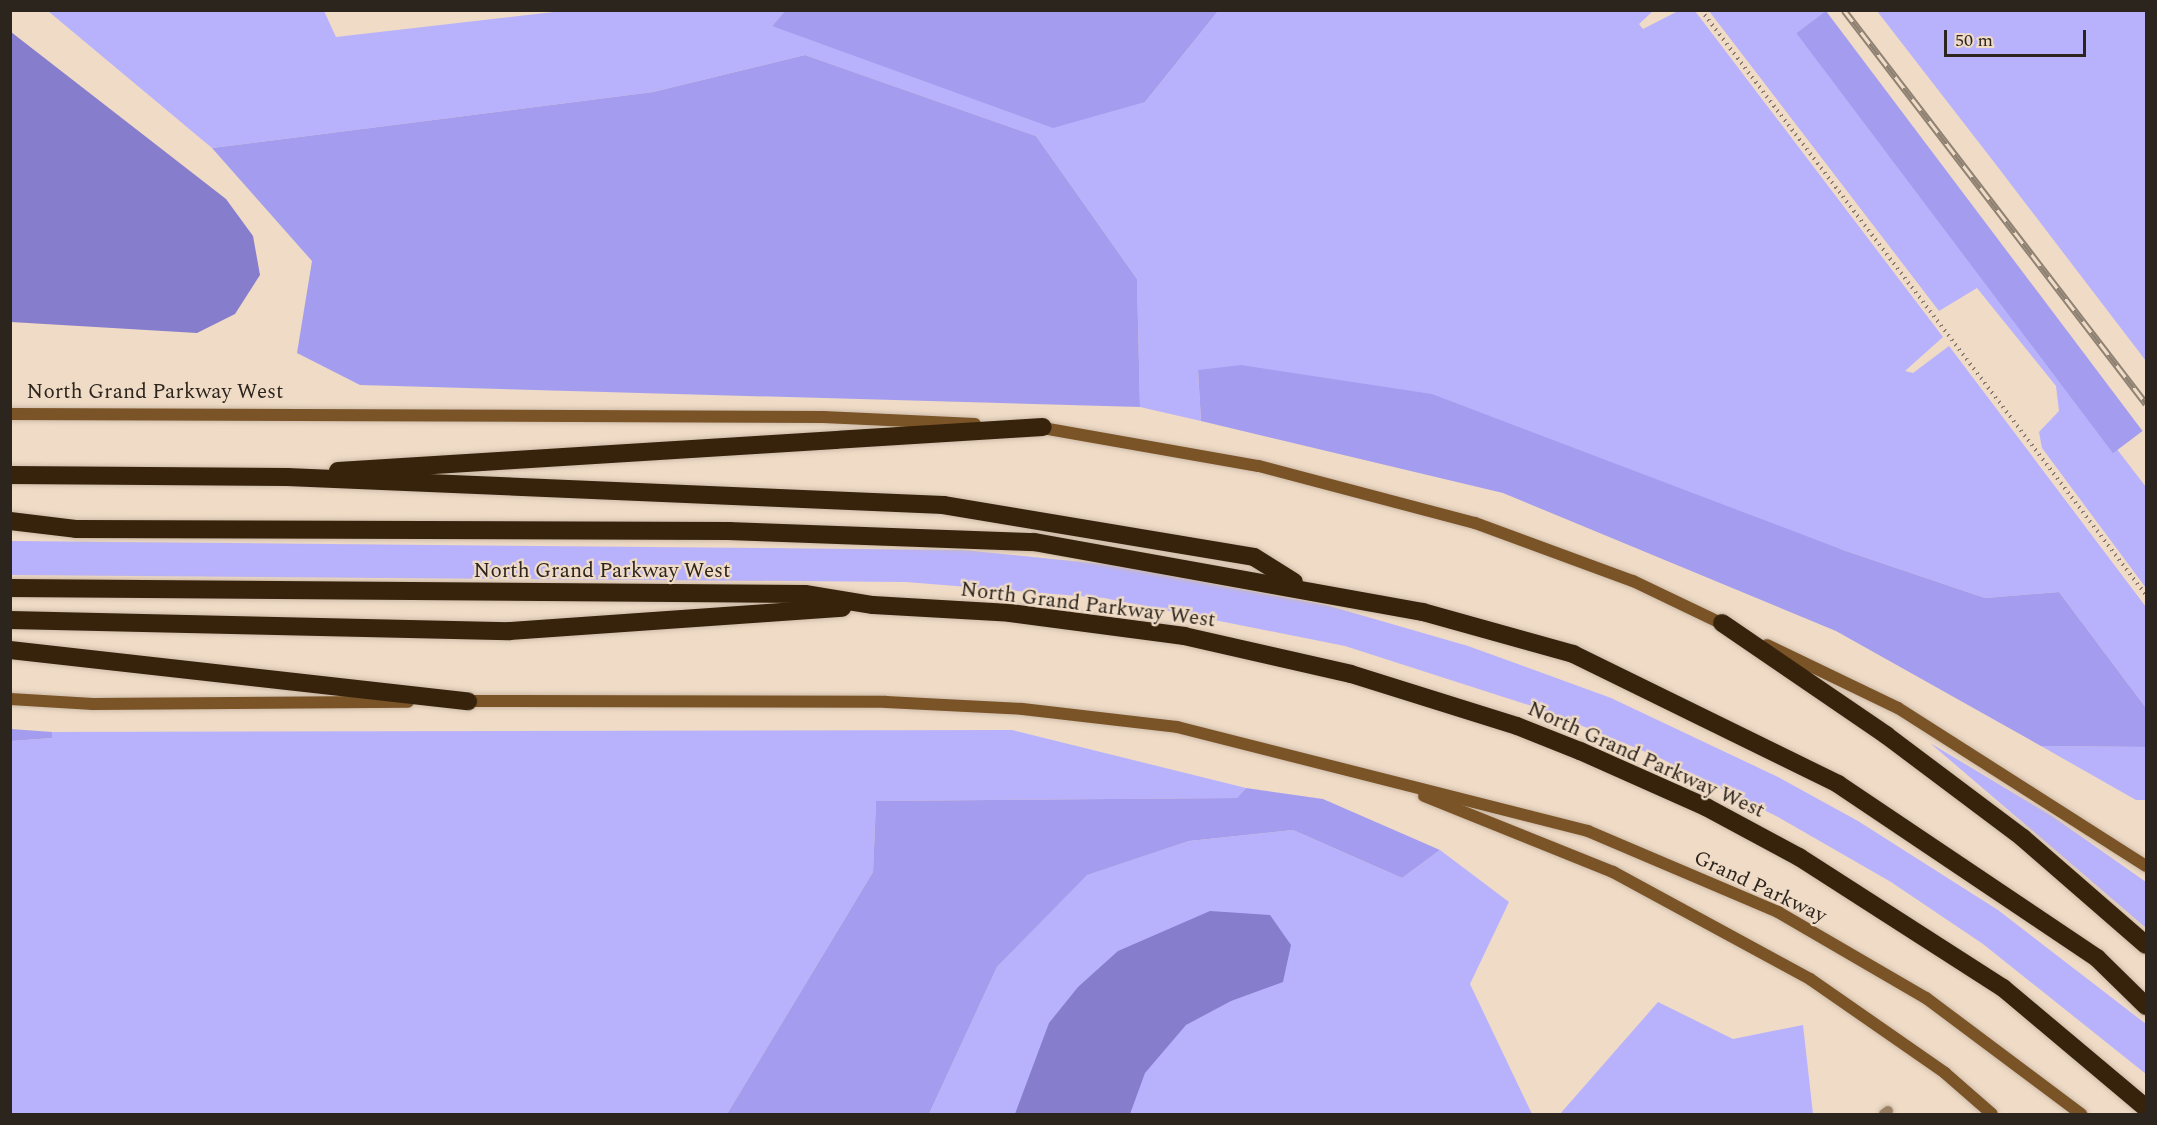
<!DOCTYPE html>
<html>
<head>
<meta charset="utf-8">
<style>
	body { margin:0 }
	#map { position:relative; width:2157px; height:1125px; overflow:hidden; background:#efdbc6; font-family:Spectral,serif }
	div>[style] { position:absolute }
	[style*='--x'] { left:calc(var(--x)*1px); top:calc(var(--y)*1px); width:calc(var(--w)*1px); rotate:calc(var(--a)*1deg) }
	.green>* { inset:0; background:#b8b2fc }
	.forest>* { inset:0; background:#a49def; transform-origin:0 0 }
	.water>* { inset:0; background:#867dcc }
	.path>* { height:4px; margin-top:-2px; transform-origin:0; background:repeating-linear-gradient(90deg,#897b6d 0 1.5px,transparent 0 6px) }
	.roads { filter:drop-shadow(0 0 2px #ccbaa8) drop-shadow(0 0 2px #ccbaa8) }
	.lane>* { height:10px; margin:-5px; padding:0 5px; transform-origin:5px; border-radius:5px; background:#9c8064 }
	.secondary>* { height:12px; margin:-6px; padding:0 6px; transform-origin:6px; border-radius:6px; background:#7a5327 }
	.highway>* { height:18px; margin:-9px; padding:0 9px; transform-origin:9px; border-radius:9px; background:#37230c }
	.rail>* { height:7px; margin-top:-3.5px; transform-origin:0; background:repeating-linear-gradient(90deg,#efdbc6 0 14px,#8f8273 0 28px); box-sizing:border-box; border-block:2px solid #8f8273 }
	span { translate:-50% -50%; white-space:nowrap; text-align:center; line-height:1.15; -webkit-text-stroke:4.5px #efdbc6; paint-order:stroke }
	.street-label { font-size:21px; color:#2c251d }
	.frame { position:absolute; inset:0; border:12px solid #2c251d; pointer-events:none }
	.scale { position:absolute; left:1944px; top:30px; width:142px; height:27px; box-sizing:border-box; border:3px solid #2c251d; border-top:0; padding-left:8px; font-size:18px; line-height:21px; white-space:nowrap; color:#2c251d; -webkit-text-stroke:4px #efdbc6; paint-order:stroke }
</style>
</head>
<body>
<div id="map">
	<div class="green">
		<div style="clip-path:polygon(48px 11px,324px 11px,336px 37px,562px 11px,785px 11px,772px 26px,1145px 102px,1218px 11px,1653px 11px,1639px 24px,1643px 29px,1678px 11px,1695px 11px,1943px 337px,1905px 371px,1913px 373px,1949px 346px,2146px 607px,2146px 708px,2059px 592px,1985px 598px,1843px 550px,1198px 370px,1201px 421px,1140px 407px,1137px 279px,1036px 136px,805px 55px,653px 92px,212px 148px)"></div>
		<div style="clip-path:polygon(1709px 11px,1826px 11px,1801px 38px,2146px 487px,2146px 588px,2042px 448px,2039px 432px,2059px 411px,2056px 386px,1977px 288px,1939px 311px)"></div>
		<div style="clip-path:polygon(1877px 11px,2146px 11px,2146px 361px,1997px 166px)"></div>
		<div style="clip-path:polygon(11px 541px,964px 550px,1112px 565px,1326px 605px,1468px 646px,1611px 698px,1778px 777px,1858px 821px,1998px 910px,2146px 1024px,2146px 1074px,1983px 944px,1891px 882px,1778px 817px,1658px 757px,1541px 709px,1345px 646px,1104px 598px,906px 582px,11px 575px)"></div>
		<div style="clip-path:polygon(1012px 730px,1246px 788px,1237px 798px,876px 801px,873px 872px,727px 1114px,11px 1114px,11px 741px,52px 738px,52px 732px)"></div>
		<div style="clip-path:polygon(1930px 743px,2052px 816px,2146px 882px,2146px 928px)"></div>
		<div style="clip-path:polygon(2041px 746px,2146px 747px,2146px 800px,2136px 800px)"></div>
		<div style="clip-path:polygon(1293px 830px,1402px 878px,1440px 850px,1509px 902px,1470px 984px,1532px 1114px,929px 1114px,997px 967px,1086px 875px,1189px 841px)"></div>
		<div style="clip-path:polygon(1658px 1002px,1733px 1039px,1803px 1025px,1813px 1114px,1560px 1114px)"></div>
	</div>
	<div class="forest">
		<div style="clip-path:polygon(785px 11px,785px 10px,1218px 11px,1145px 102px,1053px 128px,772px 26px)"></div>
		<div style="left:1826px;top:11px;width:526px;height:37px;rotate:53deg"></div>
		<div style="clip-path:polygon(805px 55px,1036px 136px,1137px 279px,1140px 407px,360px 385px,297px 353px,312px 261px,212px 148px,653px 92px)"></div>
		<div style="clip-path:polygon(1241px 365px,1432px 394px,1843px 550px,1985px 598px,2059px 592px,2146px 708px,2146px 747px,2041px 746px,1836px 631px,1503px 493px,1201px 421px,1198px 370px)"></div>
		<div style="clip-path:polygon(11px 729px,52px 732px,52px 738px,11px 741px)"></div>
		<div style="clip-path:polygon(1246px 788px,1323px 799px,1440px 850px,1402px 878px,1293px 830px,1189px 841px,1087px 875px,997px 967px,929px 1114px,727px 1114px,873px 872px,876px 801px,1237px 798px)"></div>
	</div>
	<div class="water">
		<div style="clip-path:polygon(11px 32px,226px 199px,253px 236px,260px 275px,235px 314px,197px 333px,11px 322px)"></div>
		<div style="clip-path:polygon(1210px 911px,1270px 915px,1291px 945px,1283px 982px,1231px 1001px,1186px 1025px,1145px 1073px,1130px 1114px,1015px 1114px,1049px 1023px,1078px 987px,1118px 951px)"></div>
	</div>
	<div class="path">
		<div style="--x:1701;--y:10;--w:735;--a:52.74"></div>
	</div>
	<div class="roads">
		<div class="lane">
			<div style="--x:1884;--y:1114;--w:5;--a:-37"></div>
		</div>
		<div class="secondary">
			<div style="--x:10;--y:414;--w:813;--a:0.21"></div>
			<div style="--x:823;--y:417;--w:152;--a:2.6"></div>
			<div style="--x:1037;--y:427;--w:225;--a:10"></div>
			<div style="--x:1259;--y:466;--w:223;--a:14.8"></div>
			<div style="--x:1475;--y:523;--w:168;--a:20.2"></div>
			<div style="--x:1633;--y:581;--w:104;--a:25.6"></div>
			<div style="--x:1767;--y:645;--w:145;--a:25.7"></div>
			<div style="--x:1898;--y:708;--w:294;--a:32.5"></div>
			<div style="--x:10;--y:699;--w:83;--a:3.4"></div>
			<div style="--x:93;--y:704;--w:315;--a:-0.4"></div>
			<div style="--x:462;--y:701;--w:424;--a:0.1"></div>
			<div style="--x:886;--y:702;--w:136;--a:2.9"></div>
			<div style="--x:1022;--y:709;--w:156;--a:6.6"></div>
			<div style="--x:1177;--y:727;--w:424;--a:14.2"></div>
			<div style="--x:1588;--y:831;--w:207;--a:23.1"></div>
			<div style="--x:1778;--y:912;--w:171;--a:30.2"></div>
			<div style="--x:1926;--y:998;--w:194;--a:36.8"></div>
			<div style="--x:1424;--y:796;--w:204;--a:21.9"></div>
			<div style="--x:1613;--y:872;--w:224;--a:28.5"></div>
			<div style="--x:1810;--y:979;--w:165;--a:34.8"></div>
			<div style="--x:1945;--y:1073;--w:62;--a:41.1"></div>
		</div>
		<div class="highway">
			<div style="--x:338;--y:471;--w:706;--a:-3.57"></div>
			<div style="--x:10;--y:475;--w:277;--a:0.4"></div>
			<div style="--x:287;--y:477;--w:657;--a:2.44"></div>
			<div style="--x:943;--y:505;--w:315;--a:9.5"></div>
			<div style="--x:1254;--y:557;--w:47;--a:32"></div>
			<div style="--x:10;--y:521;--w:66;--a:6.9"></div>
			<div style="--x:76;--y:529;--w:654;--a:0.18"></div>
			<div style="--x:730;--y:531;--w:304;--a:2.1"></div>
			<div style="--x:1034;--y:542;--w:395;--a:10.2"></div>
			<div style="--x:1423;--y:612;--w:156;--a:15.6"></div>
			<div style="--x:1573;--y:654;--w:295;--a:26.1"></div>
			<div style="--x:1838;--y:784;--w:312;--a:33.9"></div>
			<div style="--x:2097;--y:958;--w:69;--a:44.4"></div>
			<div style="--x:10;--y:588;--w:795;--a:0.43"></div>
			<div style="--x:805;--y:594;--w:69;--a:9.2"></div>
			<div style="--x:873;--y:605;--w:137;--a:3.3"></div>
			<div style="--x:1010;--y:613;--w:176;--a:7.5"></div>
			<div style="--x:1184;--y:636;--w:171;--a:12.8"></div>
			<div style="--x:1351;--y:674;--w:174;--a:17.4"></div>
			<div style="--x:1517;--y:726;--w:68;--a:21.6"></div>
			<div style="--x:1580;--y:751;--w:138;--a:24"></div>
			<div style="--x:1706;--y:807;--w:106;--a:28.3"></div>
			<div style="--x:1799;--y:857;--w:242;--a:32.7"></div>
			<div style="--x:2003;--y:988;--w:187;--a:40"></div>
			<div style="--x:10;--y:620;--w:499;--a:1.3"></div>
			<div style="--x:509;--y:631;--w:334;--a:-4"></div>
			<div style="--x:1722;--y:623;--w:199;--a:34.3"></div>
			<div style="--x:1886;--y:735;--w:171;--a:36.9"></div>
			<div style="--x:2023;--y:838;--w:163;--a:41"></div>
			<div style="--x:10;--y:650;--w:461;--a:6.4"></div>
		</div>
	</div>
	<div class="rail">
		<div style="--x:1844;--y:10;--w:496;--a:52.5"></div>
	</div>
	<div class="street-label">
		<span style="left:155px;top:392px">North Grand Parkway West</span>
		<span style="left:602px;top:571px">North Grand Parkway West</span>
		<span style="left:1088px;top:605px;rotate:7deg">North Grand Parkway West</span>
		<span style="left:1646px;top:760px;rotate:24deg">North Grand Parkway West</span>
		<span style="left:1760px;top:887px;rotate:25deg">Grand Parkway</span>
	</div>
	<div class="frame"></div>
	<div class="scale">50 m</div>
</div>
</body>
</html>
